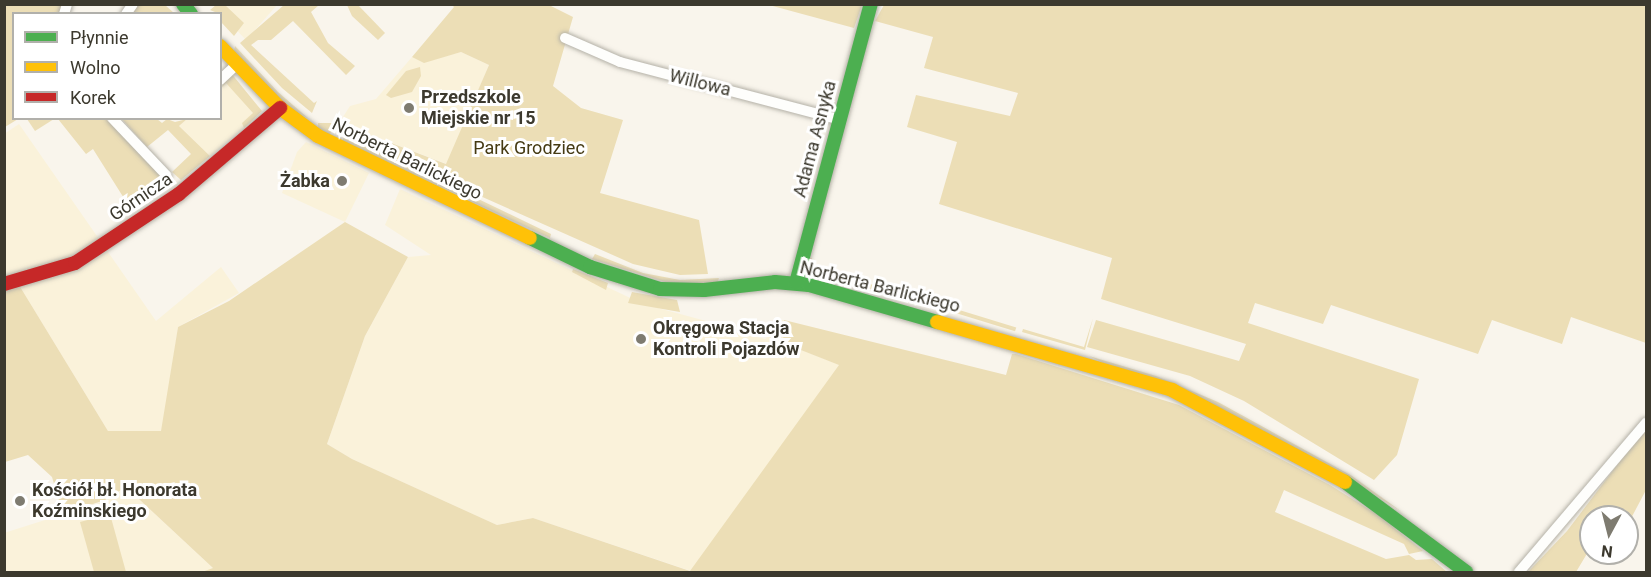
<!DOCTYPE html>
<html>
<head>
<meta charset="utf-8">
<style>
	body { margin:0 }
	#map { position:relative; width:1651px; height:577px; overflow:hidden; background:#f9f5ec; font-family:Roboto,sans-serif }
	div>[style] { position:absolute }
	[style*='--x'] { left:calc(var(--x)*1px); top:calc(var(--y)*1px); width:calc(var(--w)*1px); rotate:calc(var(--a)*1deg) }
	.built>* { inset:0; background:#faf2da }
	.green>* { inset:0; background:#ecdeb6; transform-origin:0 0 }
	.roads { filter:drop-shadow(0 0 2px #b4b1a7) drop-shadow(0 0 2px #b4b1a7) }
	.street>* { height:10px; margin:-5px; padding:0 5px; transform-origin:5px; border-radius:5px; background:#fefefc }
	.fast>* { height:14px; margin:-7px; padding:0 7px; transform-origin:7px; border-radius:7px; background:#4caf50 }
	.slow>* { height:14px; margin:-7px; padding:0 7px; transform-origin:7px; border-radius:7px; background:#ffc107 }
	.jam>* { height:14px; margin:-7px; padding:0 7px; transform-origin:7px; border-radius:7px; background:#c62828 }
	.dots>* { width:16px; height:16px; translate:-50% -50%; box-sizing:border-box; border:3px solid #fff; border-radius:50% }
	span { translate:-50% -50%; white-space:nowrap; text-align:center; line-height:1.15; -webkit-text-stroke:6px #fff; paint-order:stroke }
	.street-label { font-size:18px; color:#3c392e }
	.poi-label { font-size:18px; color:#3c392e; font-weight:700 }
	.left { translate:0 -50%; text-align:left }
	.right { translate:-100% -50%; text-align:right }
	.park-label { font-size:18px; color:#453a13 }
	.frame { position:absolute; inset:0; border:6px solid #3c392e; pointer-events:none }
	.legend { position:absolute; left:12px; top:12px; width:210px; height:108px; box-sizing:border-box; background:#fff; border:2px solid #b1b0ab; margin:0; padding:8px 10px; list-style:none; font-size:18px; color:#3c392e }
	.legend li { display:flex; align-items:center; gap:12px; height:30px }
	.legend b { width:30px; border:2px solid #b1b0ab }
	.north { position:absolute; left:1579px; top:505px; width:60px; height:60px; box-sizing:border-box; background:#fff; border:2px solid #b1b0ab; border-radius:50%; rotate:187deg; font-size:16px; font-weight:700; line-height:24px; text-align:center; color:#3c392e }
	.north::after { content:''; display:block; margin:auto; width:21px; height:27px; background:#7e7b70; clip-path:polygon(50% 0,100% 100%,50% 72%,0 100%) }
</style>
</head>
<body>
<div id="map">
	<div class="built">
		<div style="clip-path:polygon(213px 5px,277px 5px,246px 40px)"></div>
		<div style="clip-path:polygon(461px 52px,489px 65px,447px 164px,339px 123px,350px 106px,376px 99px,412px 57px,424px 62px)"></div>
		<div style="clip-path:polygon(231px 75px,259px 114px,210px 156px,179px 126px,187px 119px,220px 118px,221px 85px)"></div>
		<div style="clip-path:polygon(19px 124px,156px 321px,221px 267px,239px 293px,178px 327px,162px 431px,108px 431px,19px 285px,5px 286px,4px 134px)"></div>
		<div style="clip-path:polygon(306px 142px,369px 173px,345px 222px,282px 193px,297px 152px)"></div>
		<div style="clip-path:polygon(400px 189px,643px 304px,706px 321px,710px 327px,766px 339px,773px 321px,784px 320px,783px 343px,840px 365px,691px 571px,533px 518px,497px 525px,352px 459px,327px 444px,365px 336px,408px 257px,431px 255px,385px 225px)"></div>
		<div style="clip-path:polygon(126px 487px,214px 569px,202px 572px,5px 572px,4px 533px,105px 501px)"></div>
	</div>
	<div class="green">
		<div style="clip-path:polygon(136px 4px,165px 5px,174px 13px,130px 14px)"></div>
		<div style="clip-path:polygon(5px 5px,64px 5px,60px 13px,14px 14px,14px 118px,18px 119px,5px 127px)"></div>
		<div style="clip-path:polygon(216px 5px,225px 5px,244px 23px,234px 36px,221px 22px,220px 14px,210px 10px)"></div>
		<div style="clip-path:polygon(284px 5px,319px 5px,311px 12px,328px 43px,355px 66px,346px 75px,293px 21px,271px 40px,258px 40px,251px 45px,314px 103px,317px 101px,312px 113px,282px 88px,240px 43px)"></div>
		<div style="clip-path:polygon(347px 5px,358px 5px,385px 33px,378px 40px,352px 16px)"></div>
		<div style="clip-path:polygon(452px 5px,549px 5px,573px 17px,553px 86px,581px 108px,623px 120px,600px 193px,699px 220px,708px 274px,680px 275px,633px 264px,370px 147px,551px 234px,550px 238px,342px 141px,345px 135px,333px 130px,329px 135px,318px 128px,318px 123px,339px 123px,446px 164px,489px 65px,461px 52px,424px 63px,412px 57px,454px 7px)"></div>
		<div style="clip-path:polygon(769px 5px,862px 4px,862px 5px,854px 28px)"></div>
		<div style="clip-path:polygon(884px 5px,1646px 5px,1646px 343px,1571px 317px,1562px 344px,1492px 320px,1478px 354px,1331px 305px,1323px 324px,1255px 303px,1248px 323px,1419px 379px,1397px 455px,1374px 480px,1244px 401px,1190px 376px,1087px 347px,1096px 320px,1239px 361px,1246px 344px,1101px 299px,1112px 258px,939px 204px,957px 142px,907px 127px,916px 95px,1010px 116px,1018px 93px,924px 68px,933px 37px,875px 21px)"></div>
		<div style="clip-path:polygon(235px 46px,278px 92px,309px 119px,286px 106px,234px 51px)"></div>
		<div style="clip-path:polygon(420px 67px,421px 76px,412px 92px,391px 98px,386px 95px,406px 71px)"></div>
		<div style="clip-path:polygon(231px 73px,262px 111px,244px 128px,242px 123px,253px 113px,226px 83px,221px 88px)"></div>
		<div style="clip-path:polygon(121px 118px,157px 119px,162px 123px,167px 119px,175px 122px,187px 119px,179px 126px,210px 156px,181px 180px,172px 172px,191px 154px,168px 130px,147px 147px)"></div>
		<div style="clip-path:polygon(27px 119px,54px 119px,35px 131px)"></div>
		<div style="clip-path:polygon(58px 119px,108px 119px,169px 185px,132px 211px,93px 149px,86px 154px)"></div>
		<div style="clip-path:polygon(345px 222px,408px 257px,365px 336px,327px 444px,352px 459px,497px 525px,533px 518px,690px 571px,839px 365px,783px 343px,784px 320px,1006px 375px,1012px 354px,1016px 354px,1179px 405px,1330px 485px,1378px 515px,1423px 551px,1409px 554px,1404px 544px,1284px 490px,1275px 512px,1386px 559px,1409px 555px,1416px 560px,1432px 559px,1447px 572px,202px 572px,213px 568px,126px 487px,105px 500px,63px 514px,52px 477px,28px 455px,5px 462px,4px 288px,19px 285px,108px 431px,161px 431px,178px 327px,229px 301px)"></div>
		<div style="clip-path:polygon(595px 254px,643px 273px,680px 280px,719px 278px,717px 283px,672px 284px,592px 259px)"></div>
		<div style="clip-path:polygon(809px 257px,812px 258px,810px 266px,924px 300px,923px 303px,808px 272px)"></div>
		<div style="clip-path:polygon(573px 269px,608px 283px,606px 290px,572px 272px)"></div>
		<div style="clip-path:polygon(632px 292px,677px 300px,680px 312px,628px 303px)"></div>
		<div style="left:956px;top:309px;width:63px;height:4px;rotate:17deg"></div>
		<div style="clip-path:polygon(1093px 318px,1085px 350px,1022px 332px,1023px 329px,1084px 347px)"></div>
		<div style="clip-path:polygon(1089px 356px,1156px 376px,1218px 402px,1352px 476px,1402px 512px,1367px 490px)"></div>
		<div style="clip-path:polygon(1646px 427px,1646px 490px,1627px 526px,1627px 517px,1591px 517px,1591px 547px,1576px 572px,1528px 572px,1567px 531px)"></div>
		<div style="clip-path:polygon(110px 514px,126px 572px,94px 572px,80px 522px)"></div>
	</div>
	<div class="roads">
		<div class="street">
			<div style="--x:64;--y:14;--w:10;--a:-73"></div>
			<div style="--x:126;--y:14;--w:12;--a:-55"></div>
			<div style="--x:565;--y:38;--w:60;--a:23.6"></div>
			<div style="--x:620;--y:62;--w:225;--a:14.7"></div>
			<div style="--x:220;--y:80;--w:23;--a:-43"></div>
			<div style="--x:112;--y:118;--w:79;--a:46.5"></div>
			<div style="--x:1519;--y:572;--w:196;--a:-49.6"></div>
		</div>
		<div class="fast">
			<div style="--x:183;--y:4;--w:13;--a:51"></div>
			<div style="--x:530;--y:238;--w:67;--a:25.8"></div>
			<div style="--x:590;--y:267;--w:73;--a:17.4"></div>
			<div style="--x:660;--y:289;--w:44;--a:1.3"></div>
			<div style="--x:704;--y:290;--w:71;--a:-6.4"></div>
			<div style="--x:775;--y:282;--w:34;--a:5"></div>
			<div style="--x:809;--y:285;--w:133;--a:16.1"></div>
			<div style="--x:796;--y:283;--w:289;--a:-75"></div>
			<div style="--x:1345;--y:482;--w:151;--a:36.6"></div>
		</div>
		<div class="slow">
			<div style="--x:220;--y:46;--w:86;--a:45.9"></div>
			<div style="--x:280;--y:108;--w:47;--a:36.4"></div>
			<div style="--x:318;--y:136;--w:235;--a:25.7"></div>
			<div style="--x:937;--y:322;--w:245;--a:16.1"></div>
			<div style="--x:1172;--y:390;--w:196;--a:28"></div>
		</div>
		<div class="jam">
			<div style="--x:4;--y:284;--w:74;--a:-16.5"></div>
			<div style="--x:75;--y:263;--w:125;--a:-33.6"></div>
			<div style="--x:179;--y:194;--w:133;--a:-40.4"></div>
		</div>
	</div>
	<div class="dots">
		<div style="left:409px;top:108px;background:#7e7b70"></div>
		<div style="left:342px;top:181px;background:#7e7b70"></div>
		<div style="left:641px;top:339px;background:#7e7b70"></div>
		<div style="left:20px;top:501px;background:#7e7b70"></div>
	</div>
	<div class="street-label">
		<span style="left:700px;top:83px;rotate:14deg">Willowa</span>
		<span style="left:815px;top:139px;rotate:-75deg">Adama Asnyka</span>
		<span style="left:407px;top:159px;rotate:26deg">Norberta Barlickiego</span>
		<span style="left:141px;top:197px;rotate:-34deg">Górnicza</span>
		<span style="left:880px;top:287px;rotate:14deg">Norberta Barlickiego</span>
	</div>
	<div class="poi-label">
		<span class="left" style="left:421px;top:108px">Przedszkole<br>Miejskie nr 15</span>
		<span class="right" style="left:330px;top:181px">Żabka</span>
		<span class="left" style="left:653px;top:339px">Okręgowa Stacja<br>Kontroli Pojazdów</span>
		<span class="left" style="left:32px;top:501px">Kościół bł. Honorata<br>Koźminskiego</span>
	</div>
	<div class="park-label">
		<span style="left:529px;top:148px">Park Grodziec</span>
	</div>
	<div class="frame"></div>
	<ul class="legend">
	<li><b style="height:8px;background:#4caf50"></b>Płynnie</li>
	<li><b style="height:8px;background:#ffc107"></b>Wolno</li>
	<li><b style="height:8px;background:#c62828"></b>Korek</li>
	</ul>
	<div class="north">N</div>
</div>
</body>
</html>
